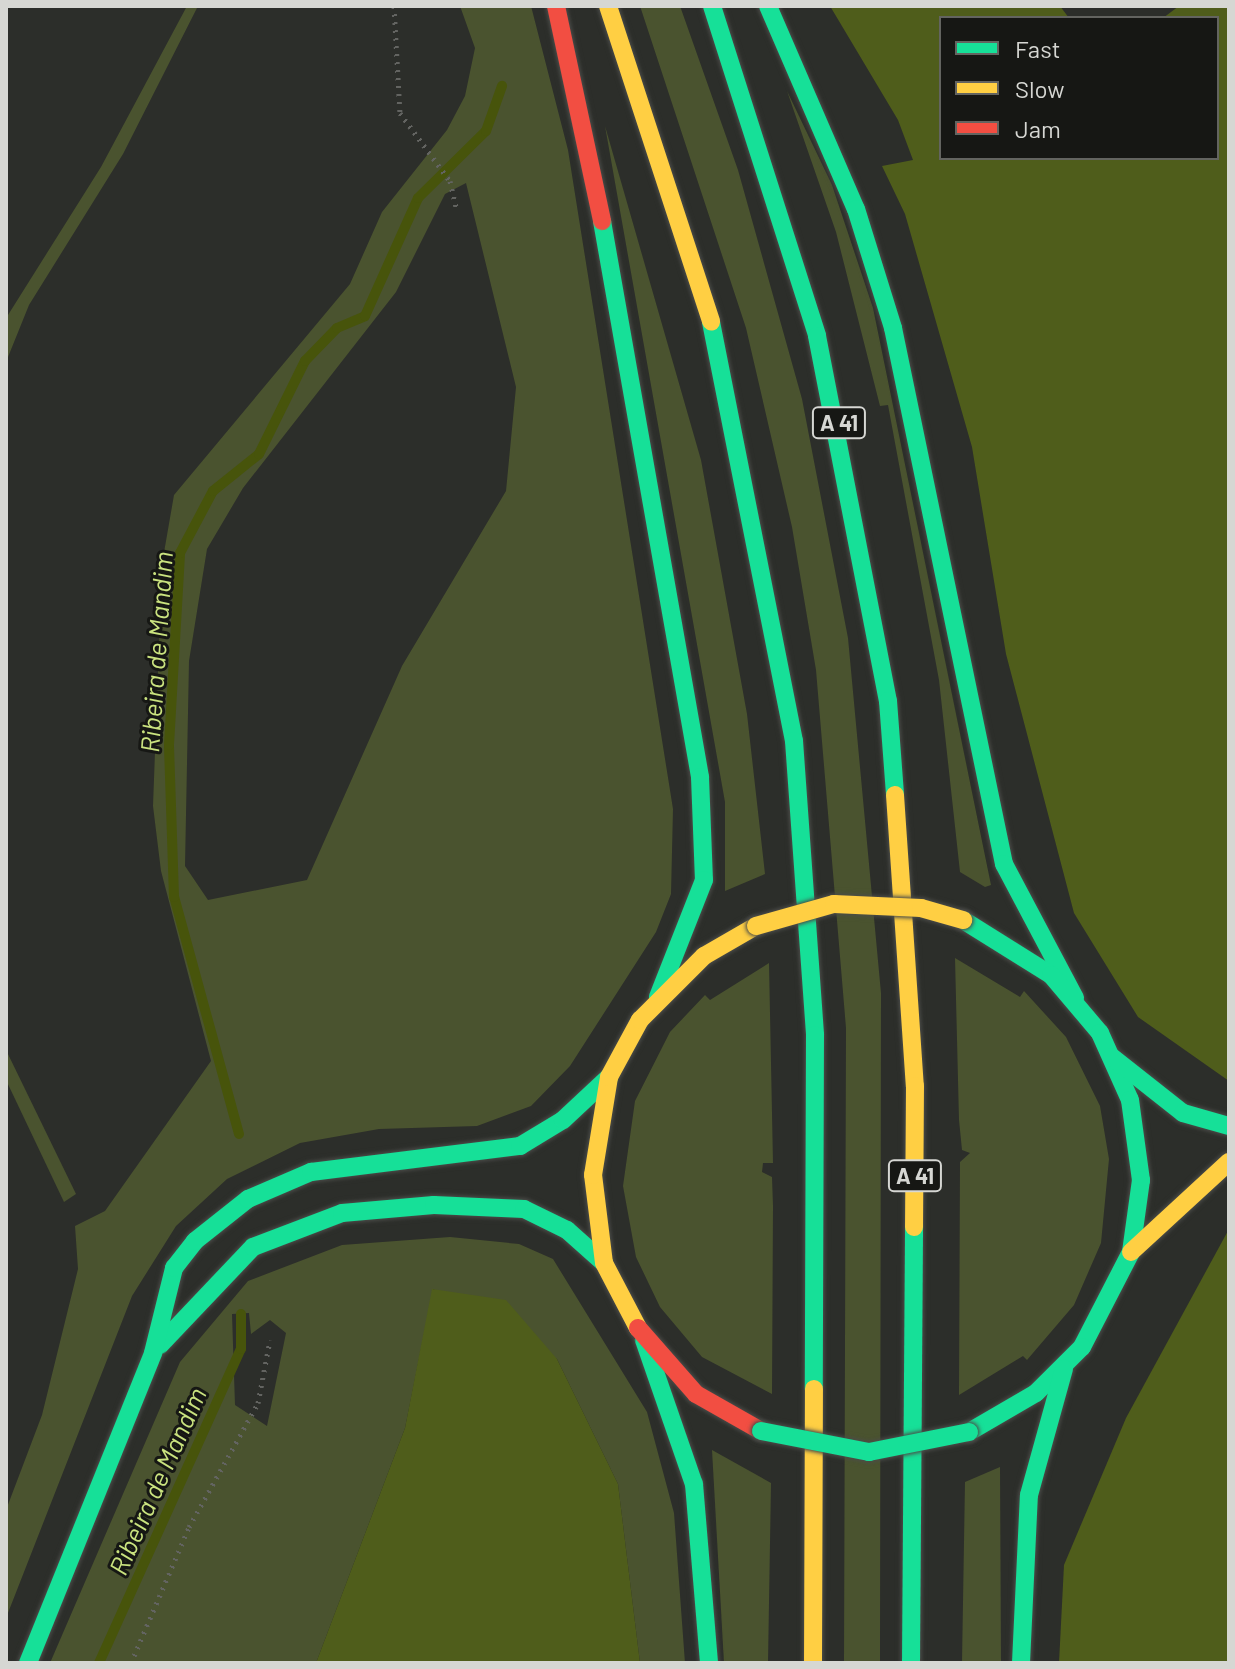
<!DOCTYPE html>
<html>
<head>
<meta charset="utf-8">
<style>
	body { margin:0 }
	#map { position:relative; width:1235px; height:1669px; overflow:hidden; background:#2c2e2a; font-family:Barlow,sans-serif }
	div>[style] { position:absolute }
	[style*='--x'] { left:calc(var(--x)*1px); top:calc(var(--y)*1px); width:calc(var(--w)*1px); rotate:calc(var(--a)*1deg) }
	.green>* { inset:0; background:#4a532f }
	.forest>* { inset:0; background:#4f5d1b }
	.stream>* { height:10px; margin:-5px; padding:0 5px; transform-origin:5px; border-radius:5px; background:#47540b }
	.path>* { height:5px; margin-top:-2.5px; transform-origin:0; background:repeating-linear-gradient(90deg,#636461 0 2px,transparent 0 8px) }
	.roads { filter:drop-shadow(0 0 2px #4b4c49) drop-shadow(0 0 2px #4b4c49) }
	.fast>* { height:18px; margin:-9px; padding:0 9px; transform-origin:9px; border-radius:9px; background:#16e098 }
	.slow>* { height:18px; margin:-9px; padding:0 9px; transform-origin:9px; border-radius:9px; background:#ffcf43 }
	.jam>* { height:18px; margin:-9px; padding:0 9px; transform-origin:9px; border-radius:9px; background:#f24e42 }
	.bridges { filter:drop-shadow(0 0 2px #4b4c49) drop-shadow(0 0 2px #4b4c49) }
	.fast-bridge>* { height:18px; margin:-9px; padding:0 9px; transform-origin:9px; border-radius:9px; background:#16e098 }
	.slow-bridge>* { height:18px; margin:-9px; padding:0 9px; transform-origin:9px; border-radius:9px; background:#ffcf43 }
	span { translate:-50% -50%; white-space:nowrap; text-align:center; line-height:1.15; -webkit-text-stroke:6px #161714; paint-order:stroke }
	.shield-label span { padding:2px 6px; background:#161714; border:2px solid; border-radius:6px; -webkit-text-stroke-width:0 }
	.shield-label { font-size:22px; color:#d6d7d3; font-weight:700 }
	.water-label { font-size:26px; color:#cae37f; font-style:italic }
	.frame { position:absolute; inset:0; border:8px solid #d6d7d3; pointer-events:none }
	.legend { position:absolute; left:939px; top:16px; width:280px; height:144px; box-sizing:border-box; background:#161714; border:2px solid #636460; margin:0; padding:10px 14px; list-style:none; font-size:24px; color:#d6d7d3 }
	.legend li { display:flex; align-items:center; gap:16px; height:40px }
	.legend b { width:40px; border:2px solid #636460 }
</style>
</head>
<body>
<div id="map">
	<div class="green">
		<div style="clip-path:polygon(187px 6px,198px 6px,123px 154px,29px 305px,6px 362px,8px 315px,101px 167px)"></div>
		<div style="clip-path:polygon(evenodd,460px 6px,531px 6px,568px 150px,673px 809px,671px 894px,656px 932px,570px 1066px,531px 1106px,477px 1126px,379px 1129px,300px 1143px,227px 1179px,176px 1226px,132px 1296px,6px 1618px,6px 1510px,42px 1415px,78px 1269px,75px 1226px,105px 1211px,211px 1061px,161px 871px,153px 806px,162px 564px,174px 495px,350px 284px,382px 212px,447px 130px,465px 96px,475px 48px,460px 6px,466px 183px,516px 387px,506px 491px,402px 666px,307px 880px,208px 900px,185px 866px,189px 661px,207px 549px,243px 488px,396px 292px,445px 194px,466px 183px)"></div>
		<div style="clip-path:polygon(640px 6px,680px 6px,738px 170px,802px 399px,848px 638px,881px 993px,880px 1663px,844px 1663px,846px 1028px,816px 670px,792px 527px,746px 328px)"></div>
		<div style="clip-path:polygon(787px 91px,832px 185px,873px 308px,991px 885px,985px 887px,960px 872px,939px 680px,888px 405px,880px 406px,836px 232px)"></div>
		<div style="clip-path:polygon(605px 126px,701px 460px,747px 714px,765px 874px,725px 891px,725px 802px)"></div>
		<div style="clip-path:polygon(955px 958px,1020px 997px,1024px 991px,1066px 1037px,1100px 1106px,1109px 1159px,1101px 1243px,1074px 1305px,1027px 1360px,1023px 1356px,959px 1395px,960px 1162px,970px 1153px,962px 1150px,959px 1120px)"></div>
		<div style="clip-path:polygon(769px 963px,773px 1163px,763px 1163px,762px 1172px,772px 1177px,773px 1206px,772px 1394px,702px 1357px,660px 1307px,636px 1257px,623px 1186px,635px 1101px,670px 1032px,705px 995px,710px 1000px)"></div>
		<div style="clip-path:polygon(6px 1050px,76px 1194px,64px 1202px,6px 1080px)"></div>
		<div style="clip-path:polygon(evenodd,450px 1237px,519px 1244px,553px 1259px,647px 1412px,674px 1513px,685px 1663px,640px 1663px,618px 1484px,557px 1359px,433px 1289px,405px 1428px,316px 1663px,50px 1663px,180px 1362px,248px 1281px,342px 1245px,450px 1237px,249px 1313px,251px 1334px,270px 1320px,286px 1333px,267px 1426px,235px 1405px,232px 1314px,249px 1313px)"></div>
		<div style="clip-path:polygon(712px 1450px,771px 1483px,768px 1663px,724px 1663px)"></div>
		<div style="clip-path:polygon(1000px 1467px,1001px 1663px,962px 1663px,965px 1482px)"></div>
	</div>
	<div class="forest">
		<div style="clip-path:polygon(830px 6px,1060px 6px,1069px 18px,941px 18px,941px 158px,1217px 158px,1217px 18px,1163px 18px,1179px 6px,1229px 6px,1229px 1081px,1138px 1017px,1074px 913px,1006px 654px,972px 447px,905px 214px,882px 166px,913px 160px,898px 120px)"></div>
		<div style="clip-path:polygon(1229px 1229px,1229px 1663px,1059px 1663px,1064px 1565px,1126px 1418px)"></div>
		<div style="clip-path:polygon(432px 1289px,506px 1300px,557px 1359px,618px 1484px,640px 1663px,316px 1663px,405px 1428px)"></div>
	</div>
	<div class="stream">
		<div style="--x:239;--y:1134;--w:246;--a:-105.3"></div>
		<div style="--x:174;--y:897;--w:152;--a:-91.9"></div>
		<div style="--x:169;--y:745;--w:192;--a:-86.7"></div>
		<div style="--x:180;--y:553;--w:70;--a:-62"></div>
		<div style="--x:213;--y:491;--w:59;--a:-38.8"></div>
		<div style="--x:259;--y:454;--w:104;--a:-63.7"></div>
		<div style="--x:305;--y:361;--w:46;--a:-45.9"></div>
		<div style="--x:337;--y:328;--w:30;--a:-23"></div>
		<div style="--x:365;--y:316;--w:129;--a:-65.8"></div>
		<div style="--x:418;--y:198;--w:95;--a:-44.6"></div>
		<div style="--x:486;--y:131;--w:48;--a:-70.4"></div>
		<div style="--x:99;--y:1663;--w:345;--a:-65.7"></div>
		<div style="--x:241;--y:1349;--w:35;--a:-90"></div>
	</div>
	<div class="path">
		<div style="--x:394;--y:6;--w:107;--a:86.8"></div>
		<div style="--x:400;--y:113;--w:84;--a:53.7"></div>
		<div style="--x:450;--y:181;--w:27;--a:77"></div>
		<div style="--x:131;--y:1663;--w:148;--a:-66.9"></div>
		<div style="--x:189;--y:1527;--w:142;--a:-60.9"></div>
		<div style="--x:258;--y:1403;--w:64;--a:-79.2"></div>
	</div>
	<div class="roads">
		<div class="fast">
			<div style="--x:712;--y:6;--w:346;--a:72.3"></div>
			<div style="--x:817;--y:336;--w:372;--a:79"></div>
			<div style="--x:888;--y:701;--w:94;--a:85.7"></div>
			<div style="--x:768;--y:6;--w:221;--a:66.6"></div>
			<div style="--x:856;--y:209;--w:125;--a:72.7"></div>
			<div style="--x:893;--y:328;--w:547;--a:78.3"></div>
			<div style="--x:1004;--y:864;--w:152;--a:62.1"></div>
			<div style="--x:602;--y:221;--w:565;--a:80"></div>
			<div style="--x:700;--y:777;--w:103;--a:87.8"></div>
			<div style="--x:704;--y:880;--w:126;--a:111.5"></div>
			<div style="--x:711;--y:322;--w:427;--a:78.8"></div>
			<div style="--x:794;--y:741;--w:295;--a:85.9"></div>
			<div style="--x:815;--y:1035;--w:354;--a:90.2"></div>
			<div style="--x:963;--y:920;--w:104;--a:32"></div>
			<div style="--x:1051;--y:975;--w:76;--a:49.8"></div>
			<div style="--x:1100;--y:1033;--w:73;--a:65.9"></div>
			<div style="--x:1130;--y:1100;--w:81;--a:82.2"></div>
			<div style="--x:1141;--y:1180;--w:73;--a:97.9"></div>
			<div style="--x:1131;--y:1252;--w:107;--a:117.3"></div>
			<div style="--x:1082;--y:1347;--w:65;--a:135"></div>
			<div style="--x:1036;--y:1393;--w:78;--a:149.8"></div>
			<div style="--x:1112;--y:1057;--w:90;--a:38.3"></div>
			<div style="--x:1183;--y:1113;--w:48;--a:15.8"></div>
			<div style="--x:644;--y:1340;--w:152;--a:70.9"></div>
			<div style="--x:694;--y:1484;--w:180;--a:85.2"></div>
			<div style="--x:160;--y:1345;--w:135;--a:-46.5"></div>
			<div style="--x:253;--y:1247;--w:95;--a:-20.9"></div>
			<div style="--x:342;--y:1213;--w:92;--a:-5"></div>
			<div style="--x:434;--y:1205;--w:90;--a:2.5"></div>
			<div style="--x:524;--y:1209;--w:48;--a:26"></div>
			<div style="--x:567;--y:1230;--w:50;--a:41.7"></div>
			<div style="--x:28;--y:1663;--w:334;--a:-68"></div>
			<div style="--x:153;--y:1353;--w:88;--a:-76.1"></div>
			<div style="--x:174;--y:1268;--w:34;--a:-52"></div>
			<div style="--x:195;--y:1241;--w:68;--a:-38.4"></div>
			<div style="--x:248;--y:1199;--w:69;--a:-23.2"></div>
			<div style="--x:311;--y:1172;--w:211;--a:-7.1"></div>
			<div style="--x:520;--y:1146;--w:50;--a:-31.2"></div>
			<div style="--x:563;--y:1120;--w:63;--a:-43.1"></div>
			<div style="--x:911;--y:1663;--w:436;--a:-89.6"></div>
			<div style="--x:1021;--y:1663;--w:168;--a:-87.3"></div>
			<div style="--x:1029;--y:1495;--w:131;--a:-74.5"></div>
		</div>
		<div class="slow">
			<div style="--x:608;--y:6;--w:332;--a:71.9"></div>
			<div style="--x:895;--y:795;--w:292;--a:86.1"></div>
			<div style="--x:915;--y:1086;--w:141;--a:90.4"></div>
			<div style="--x:1131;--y:1252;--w:133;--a:-42.6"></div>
			<div style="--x:638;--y:1328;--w:73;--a:-117.6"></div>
			<div style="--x:604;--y:1263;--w:89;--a:-97.1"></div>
			<div style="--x:593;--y:1175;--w:99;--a:-80.7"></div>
			<div style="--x:609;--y:1077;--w:65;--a:-61.5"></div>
			<div style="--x:640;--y:1020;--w:91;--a:-45"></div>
			<div style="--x:704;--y:956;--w:60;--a:-30"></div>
			<div style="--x:813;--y:1663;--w:274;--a:-89.8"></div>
		</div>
		<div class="jam">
			<div style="--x:556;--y:6;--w:220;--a:77.9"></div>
			<div style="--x:638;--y:1328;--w:88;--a:48.7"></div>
			<div style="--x:696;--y:1394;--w:75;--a:29.6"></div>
		</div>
	</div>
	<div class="bridges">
		<div class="fast-bridge">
			<div style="--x:761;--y:1431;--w:110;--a:11"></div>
			<div style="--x:869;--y:1452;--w:102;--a:-11.3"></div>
		</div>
		<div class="slow-bridge">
			<div style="--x:756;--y:926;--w:81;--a:-15.8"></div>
			<div style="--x:834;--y:904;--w:87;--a:2.6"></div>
			<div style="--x:921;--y:908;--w:44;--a:15.9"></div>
		</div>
	</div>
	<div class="shield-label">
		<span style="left:839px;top:423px">A 41</span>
		<span style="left:915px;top:1176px">A 41</span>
	</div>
	<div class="water-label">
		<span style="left:156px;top:652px;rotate:-86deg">Ribeira de Mandim</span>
		<span style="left:157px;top:1481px;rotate:-66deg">Ribeira de Mandim</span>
	</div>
	<div class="frame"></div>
	<ul class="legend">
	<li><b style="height:10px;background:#16e098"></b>Fast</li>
	<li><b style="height:10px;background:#ffcf43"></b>Slow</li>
	<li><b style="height:10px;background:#f24e42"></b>Jam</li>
	</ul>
</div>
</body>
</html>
